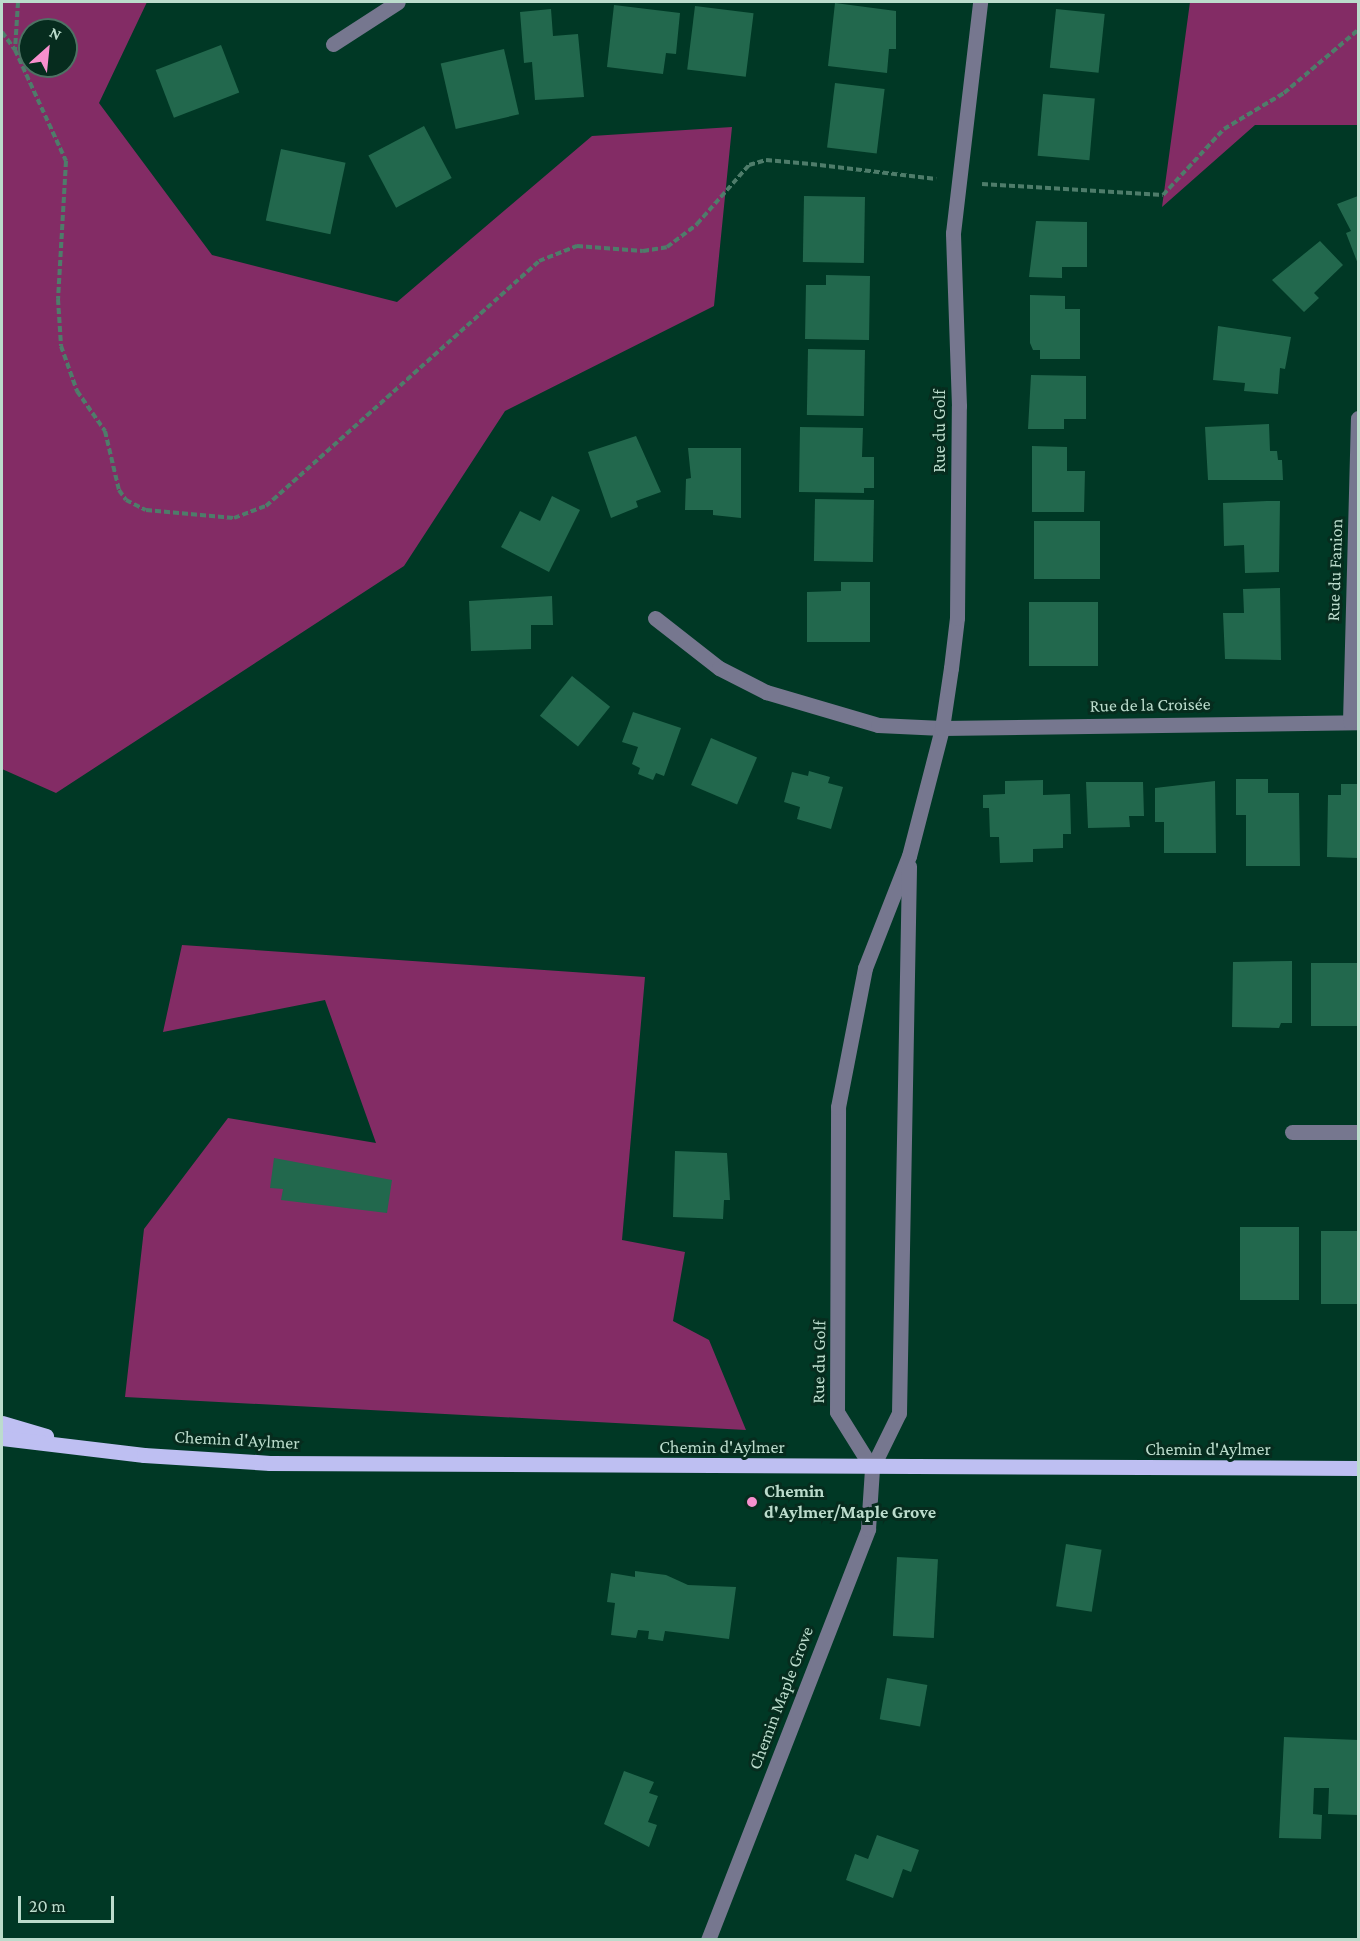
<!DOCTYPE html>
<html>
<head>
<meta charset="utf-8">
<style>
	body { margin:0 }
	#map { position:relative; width:1360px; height:1941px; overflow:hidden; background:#003825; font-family:"Crimson Pro",serif }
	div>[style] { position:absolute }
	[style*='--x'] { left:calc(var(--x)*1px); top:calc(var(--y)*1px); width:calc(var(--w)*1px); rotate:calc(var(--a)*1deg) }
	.green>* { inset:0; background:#832c65 }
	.building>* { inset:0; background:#22684d; transform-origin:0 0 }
	.path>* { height:4px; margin-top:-2px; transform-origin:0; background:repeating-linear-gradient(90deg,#4e7c6a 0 6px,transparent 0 9px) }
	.minor>* { height:15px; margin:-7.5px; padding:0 7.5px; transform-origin:7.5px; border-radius:7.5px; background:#76778f }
	.major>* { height:15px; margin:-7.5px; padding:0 7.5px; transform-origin:7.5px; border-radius:7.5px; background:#bebff2 }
	.dots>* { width:16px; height:16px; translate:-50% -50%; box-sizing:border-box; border:3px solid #062c1e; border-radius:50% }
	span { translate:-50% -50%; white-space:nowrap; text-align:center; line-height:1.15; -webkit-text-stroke:6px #062c1e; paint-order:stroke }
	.street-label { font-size:18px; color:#bbdccc }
	.poi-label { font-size:18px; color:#bbdccc; font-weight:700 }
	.left { translate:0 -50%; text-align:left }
	.frame { position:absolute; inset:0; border:3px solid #bbdccc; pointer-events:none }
	.north { position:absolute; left:18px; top:18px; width:60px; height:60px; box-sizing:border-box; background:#062c1e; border:2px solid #4e7264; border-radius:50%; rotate:27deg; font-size:16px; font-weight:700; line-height:24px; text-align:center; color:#bbdccc }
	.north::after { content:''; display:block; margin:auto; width:21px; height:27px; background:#f790ce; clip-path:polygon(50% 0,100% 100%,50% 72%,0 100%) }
	.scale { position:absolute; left:18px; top:1896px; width:96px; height:27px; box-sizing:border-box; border:3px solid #bbdccc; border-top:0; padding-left:8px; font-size:18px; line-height:21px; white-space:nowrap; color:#bbdccc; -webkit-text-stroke:4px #062c1e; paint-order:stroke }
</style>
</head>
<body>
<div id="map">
	<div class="green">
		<div style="clip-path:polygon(evenodd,2px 2px,147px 2px,99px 103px,212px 255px,397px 302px,592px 136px,732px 127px,714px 306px,505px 411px,404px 566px,56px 793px,2px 769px,2px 2px,30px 30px,66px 30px,66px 66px,30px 66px,30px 30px)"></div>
		<div style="clip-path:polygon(1190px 2px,1358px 2px,1358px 125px,1255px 125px,1162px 207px)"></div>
		<div style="clip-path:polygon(182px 945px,645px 977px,622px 1240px,685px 1252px,673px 1321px,709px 1340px,746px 1430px,125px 1397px,144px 1229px,228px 1118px,376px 1143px,325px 1000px,163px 1032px)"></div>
	</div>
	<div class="building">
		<div style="clip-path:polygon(835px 3px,896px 11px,896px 49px,889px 49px,887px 73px,828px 66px)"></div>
		<div style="clip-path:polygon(614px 5px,680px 13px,676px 54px,666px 53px,663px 74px,607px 67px)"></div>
		<div style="left:695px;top:6px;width:59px;height:64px;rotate:7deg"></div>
		<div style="clip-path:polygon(551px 9px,553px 36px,578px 34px,584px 97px,535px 100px,532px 62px,524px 63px,520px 12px)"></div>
		<div style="left:1056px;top:9px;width:49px;height:59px;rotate:6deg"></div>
		<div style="left:221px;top:45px;width:51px;height:70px;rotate:69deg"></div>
		<div style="left:504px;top:49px;width:67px;height:65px;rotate:77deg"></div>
		<div style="left:835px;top:83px;width:50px;height:65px;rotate:7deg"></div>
		<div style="left:1043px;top:94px;width:52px;height:62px;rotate:5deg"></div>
		<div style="left:424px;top:126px;width:59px;height:63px;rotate:62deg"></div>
		<div style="left:281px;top:149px;width:66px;height:73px;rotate:12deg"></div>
		<div style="left:804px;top:196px;width:61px;height:66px;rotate:1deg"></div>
		<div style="clip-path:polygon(1358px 196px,1358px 264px,1346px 233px,1351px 231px,1337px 204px)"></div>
		<div style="clip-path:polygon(1036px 221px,1087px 222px,1087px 267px,1062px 267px,1062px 278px,1029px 277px)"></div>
		<div style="clip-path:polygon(1320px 241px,1343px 265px,1314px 293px,1319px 298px,1304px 312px,1272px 280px)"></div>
		<div style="clip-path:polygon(826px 275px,870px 276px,869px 340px,805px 339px,806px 285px,826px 285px)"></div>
		<div style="clip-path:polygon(1030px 295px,1065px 296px,1065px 309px,1080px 309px,1080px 359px,1040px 359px,1040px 350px,1033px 350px,1030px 343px)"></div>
		<div style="clip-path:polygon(1218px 326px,1291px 337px,1285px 369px,1280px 368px,1278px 394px,1244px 391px,1245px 383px,1213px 380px)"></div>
		<div style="left:808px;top:349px;width:57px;height:66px;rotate:1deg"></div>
		<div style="clip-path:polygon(1031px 375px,1086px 376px,1086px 419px,1064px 419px,1064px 429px,1028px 429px)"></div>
		<div style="clip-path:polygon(1269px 424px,1270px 451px,1277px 451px,1278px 460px,1282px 460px,1283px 480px,1208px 480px,1205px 427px)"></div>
		<div style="clip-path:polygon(800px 427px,863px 428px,862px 457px,874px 457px,874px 488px,864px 488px,864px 493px,799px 492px)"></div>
		<div style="clip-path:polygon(636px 436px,661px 492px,636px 501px,638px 507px,611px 518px,588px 452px)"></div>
		<div style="clip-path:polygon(1032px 446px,1067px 447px,1067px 471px,1085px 471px,1084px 512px,1032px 512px)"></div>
		<div style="clip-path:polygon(688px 448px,741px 448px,741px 518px,713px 515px,713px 510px,685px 510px,686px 479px,691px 478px)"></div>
		<div style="clip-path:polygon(552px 496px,580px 510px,549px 572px,501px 547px,520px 511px,540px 521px)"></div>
		<div style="left:815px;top:499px;width:59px;height:62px;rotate:1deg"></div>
		<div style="clip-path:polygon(1267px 501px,1280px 501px,1279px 572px,1245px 573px,1244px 545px,1224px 546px,1223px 503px)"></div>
		<div style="left:1034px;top:521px;width:66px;height:58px"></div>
		<div style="clip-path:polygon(841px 582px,870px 582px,870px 642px,807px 642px,807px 592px,841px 591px)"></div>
		<div style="clip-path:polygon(1280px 588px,1281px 660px,1225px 659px,1223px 613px,1244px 613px,1243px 589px)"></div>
		<div style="clip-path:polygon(552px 596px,553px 625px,531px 625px,531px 649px,471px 651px,469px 601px)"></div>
		<div style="left:1029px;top:602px;width:69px;height:64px"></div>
		<div style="left:572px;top:676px;width:49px;height:51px;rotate:39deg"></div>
		<div style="clip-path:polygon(633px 712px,681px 728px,664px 776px,656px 773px,653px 780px,638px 774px,640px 768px,632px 764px,638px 747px,622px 742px)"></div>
		<div style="left:711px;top:738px;width:50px;height:51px;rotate:23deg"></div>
		<div style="clip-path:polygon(809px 771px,830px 777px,828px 783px,843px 787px,831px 829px,797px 819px,800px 807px,784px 802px,792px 772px,808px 776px)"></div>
		<div style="clip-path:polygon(1236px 779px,1268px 779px,1268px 793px,1299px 793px,1300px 866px,1246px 866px,1246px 815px,1236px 815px)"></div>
		<div style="clip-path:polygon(1043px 780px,1043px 795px,1070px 794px,1071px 834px,1063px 834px,1063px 848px,1033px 849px,1033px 862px,1000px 863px,999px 837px,990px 837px,989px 808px,983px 808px,983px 795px,1005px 794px,1005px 781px)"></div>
		<div style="clip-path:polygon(1215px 781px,1216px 853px,1164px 853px,1164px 822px,1155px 822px,1155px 788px)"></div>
		<div style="clip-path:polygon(1086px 782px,1143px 782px,1144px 816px,1129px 816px,1130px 827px,1088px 828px)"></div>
		<div style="clip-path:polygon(1341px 784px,1358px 784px,1358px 858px,1327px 857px,1328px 795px,1341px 795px)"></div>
		<div style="clip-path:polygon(1292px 961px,1292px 1023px,1281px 1023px,1279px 1028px,1232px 1027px,1233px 962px)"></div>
		<div style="left:1311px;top:963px;width:47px;height:63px"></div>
		<div style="clip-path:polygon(675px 1151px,727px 1153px,730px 1200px,724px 1200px,723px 1219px,673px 1217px)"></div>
		<div style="clip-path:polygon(274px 1158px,392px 1180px,387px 1213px,281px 1200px,283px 1189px,270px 1188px)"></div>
		<div style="left:1240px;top:1227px;width:59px;height:73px"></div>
		<div style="left:1321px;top:1231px;width:37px;height:73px"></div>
		<div style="left:1066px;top:1544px;width:36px;height:63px;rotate:9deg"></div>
		<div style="left:897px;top:1557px;width:41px;height:79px;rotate:3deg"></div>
		<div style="clip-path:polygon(635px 1571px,666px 1575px,688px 1585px,736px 1587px,729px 1639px,665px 1631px,663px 1641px,648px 1639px,649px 1631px,638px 1630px,636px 1638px,611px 1635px,615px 1603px,607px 1602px,611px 1573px,635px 1577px)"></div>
		<div style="left:887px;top:1678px;width:41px;height:42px;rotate:10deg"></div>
		<div style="clip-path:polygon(1284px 1737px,1358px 1740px,1358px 1815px,1328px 1814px,1329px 1788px,1314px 1788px,1313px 1814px,1322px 1815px,1321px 1839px,1279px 1838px)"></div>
		<div style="clip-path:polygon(624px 1771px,654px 1782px,649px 1793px,658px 1796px,648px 1822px,657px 1825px,649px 1847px,604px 1824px)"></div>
		<div style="clip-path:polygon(877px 1835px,919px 1850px,911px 1872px,903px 1869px,893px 1898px,846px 1880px,855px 1854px,868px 1859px)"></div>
	</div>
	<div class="path">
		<div style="--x:18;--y:2;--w:48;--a:93.6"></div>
		<div style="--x:15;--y:50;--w:122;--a:65.3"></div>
		<div style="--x:66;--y:161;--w:138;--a:93.3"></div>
		<div style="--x:58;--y:299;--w:47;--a:86.3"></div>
		<div style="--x:61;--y:346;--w:48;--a:70.4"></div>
		<div style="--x:77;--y:391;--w:49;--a:55"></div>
		<div style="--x:105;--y:431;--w:61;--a:76.7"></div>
		<div style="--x:119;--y:490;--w:12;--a:55"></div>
		<div style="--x:126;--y:500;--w:22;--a:27"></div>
		<div style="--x:146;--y:510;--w:88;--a:5.2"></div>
		<div style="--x:234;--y:518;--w:34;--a:-21"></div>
		<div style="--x:266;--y:506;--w:367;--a:-41.9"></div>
		<div style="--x:539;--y:261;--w:41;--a:-21.5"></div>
		<div style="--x:577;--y:246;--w:66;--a:4.3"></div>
		<div style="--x:643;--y:251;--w:24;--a:-9"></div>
		<div style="--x:667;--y:247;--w:38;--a:-37"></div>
		<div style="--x:697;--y:224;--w:79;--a:-48.6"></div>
		<div style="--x:749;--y:165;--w:18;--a:-16"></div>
		<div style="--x:766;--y:160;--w:45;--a:5.1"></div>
		<div style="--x:811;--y:164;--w:126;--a:6.8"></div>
		<div style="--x:2;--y:32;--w:22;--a:54"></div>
		<div style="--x:982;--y:184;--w:181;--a:3.5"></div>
		<div style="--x:1163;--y:195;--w:90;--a:-47.3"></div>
		<div style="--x:1224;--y:129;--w:70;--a:-31"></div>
		<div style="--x:1284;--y:93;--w:97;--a:-40.4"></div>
	</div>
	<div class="minor">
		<div style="--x:333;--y:44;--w:77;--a:-32.9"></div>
		<div style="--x:655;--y:618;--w:81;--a:38"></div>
		<div style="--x:719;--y:668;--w:53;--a:27.1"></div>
		<div style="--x:766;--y:692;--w:117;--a:16.4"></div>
		<div style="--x:878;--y:725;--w:64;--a:2.7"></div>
		<div style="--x:942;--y:728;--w:416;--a:-0.8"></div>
		<div style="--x:1350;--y:722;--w:304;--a:-88.5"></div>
		<div style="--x:1292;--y:1132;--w:66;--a:0"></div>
		<div style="--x:872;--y:1468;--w:66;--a:-122"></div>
		<div style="--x:837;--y:1412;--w:305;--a:-89.8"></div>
		<div style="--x:838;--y:1107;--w:142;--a:-79"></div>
		<div style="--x:865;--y:968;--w:120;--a:-68.6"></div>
		<div style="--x:909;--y:856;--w:132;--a:-75.5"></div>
		<div style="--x:942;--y:728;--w:61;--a:-81.5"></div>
		<div style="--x:951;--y:668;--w:50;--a:-83.2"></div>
		<div style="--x:957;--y:618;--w:212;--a:-89.5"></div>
		<div style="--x:959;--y:406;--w:173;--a:-92"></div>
		<div style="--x:953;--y:233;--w:233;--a:-83.3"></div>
		<div style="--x:708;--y:1940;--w:441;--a:-68.7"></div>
		<div style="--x:868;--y:1529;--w:61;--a:-86.2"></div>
		<div style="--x:872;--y:1468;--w:61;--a:-63.9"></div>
		<div style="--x:899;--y:1413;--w:547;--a:-88.95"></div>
	</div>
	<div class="major">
		<div style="--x:2;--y:1423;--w:46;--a:16.5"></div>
		<div style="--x:2;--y:1438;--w:143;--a:6.8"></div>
		<div style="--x:144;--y:1455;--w:126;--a:3.6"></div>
		<div style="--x:270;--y:1463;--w:1088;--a:0.26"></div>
	</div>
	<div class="dots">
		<div style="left:752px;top:1502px;background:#f790ce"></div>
	</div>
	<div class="street-label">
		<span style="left:939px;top:431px;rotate:-90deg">Rue du Golf</span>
		<span style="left:1335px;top:570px;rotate:-88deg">Rue du Fanion</span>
		<span style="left:1150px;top:705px;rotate:-1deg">Rue de la Croisée</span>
		<span style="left:819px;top:1362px;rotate:-89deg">Rue du Golf</span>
		<span style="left:237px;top:1440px;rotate:3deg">Chemin d'Aylmer</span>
		<span style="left:722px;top:1447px">Chemin d'Aylmer</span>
		<span style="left:1208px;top:1449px">Chemin d'Aylmer</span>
		<span style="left:781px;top:1698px;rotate:-69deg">Chemin Maple Grove</span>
	</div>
	<div class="poi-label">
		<span class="left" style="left:764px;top:1502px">Chemin<br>d'Aylmer/Maple Grove</span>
	</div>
	<div class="frame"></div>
	<div class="north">N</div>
	<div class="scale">20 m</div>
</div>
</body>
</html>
